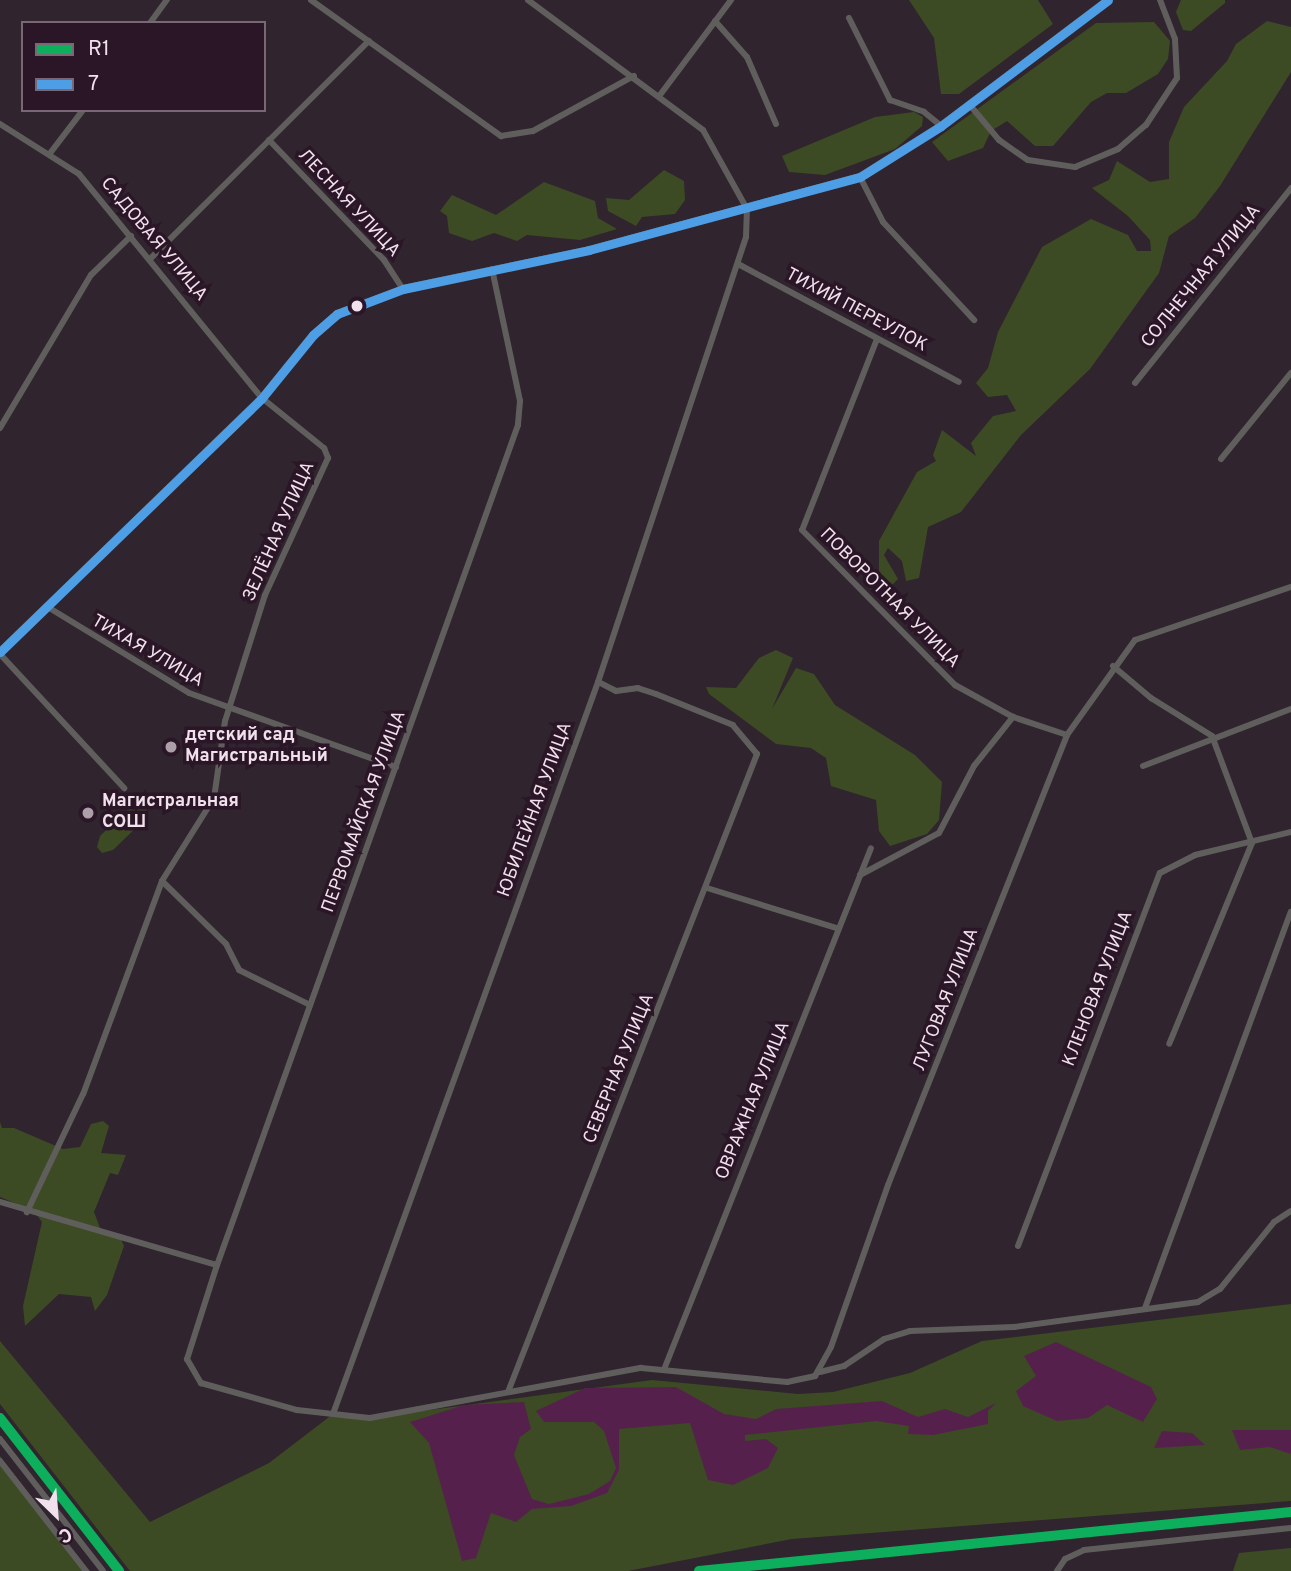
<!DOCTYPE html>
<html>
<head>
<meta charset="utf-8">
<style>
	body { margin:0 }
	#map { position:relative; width:1291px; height:1571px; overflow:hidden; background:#30242e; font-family:Overpass,sans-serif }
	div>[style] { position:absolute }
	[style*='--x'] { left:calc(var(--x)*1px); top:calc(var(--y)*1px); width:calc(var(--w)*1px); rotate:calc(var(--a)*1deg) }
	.green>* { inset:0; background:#3c4b24 }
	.water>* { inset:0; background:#55214c }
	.minor>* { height:6px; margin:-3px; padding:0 3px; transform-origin:3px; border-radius:3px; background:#605e5d }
	.tertiary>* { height:8px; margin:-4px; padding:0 4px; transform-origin:4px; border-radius:4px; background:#605e5d }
	.bus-1>* { height:9px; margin:-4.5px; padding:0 4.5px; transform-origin:4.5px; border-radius:4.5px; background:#4d9ee5 }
	.rail-1>* { height:10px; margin:-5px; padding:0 5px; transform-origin:5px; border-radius:5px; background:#0daf5c }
	.dots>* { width:19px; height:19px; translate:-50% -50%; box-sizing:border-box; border:4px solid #2b1627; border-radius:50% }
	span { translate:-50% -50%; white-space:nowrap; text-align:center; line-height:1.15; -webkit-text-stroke:7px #2b1627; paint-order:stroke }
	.street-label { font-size:18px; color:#f0e1ec }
	.poi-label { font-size:18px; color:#f0e1ec; font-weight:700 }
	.left { translate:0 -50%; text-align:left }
	.legend { position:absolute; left:21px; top:21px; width:245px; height:91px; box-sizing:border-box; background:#2b1627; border:2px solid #7a6776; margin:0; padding:9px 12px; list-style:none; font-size:21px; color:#f0e1ec }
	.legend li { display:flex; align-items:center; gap:14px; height:35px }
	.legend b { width:35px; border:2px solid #7a6776 }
	.north { position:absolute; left:21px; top:1480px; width:70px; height:70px; -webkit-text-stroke:5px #2b1627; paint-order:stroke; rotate:155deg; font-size:19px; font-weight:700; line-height:28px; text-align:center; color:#f0e1ec }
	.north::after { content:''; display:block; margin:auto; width:24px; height:32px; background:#f0e1ec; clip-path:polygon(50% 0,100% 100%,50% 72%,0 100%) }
</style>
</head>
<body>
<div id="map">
	<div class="green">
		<div style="clip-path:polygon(909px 0,1038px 0,1053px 24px,959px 94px,941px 94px,934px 38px)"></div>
		<div style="clip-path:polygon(1181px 0,1225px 0,1225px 3px,1191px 31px,1183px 30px,1176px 12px)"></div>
		<div style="clip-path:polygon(1267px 21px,1291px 27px,1291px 72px,1220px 186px,1195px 218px,1169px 236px,1159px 273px,1090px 369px,1021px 435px,961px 512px,928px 527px,919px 578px,906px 581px,902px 561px,888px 548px,884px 555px,898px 579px,892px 585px,879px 577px,879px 541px,917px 472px,936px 461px,933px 455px,942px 430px,976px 456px,971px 443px,993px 416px,1016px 411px,1007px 395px,988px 397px,976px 383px,988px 368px,998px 332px,1042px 247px,1091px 219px,1128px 235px,1137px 251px,1151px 251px,1150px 240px,1128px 216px,1092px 188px,1109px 180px,1117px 161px,1150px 182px,1169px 179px,1169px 142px,1184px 107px,1227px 61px,1236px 44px)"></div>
		<div style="clip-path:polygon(1154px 22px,1170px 41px,1168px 59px,1158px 74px,1126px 93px,1107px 93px,1091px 102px,1053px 146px,1035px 146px,1007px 121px,991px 131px,983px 148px,948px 161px,932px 142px,1096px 23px)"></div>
		<div style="clip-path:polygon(914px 112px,923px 117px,922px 126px,895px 149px,825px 175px,789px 172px,782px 156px,875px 117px)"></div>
		<div style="clip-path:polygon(664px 170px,684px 181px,685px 200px,675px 214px,642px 217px,636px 226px,608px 211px,606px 198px,629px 200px)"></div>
		<div style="clip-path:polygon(544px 182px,595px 201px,598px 218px,617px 229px,580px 240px,527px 235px,517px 241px,494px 233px,472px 241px,449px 233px,447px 216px,440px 211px,452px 195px,496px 215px)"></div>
		<div style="clip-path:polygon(776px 650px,793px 658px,772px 709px,796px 668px,814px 674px,835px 705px,915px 755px,942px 782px,939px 820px,927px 834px,890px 846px,879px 831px,876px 800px,831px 786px,826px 758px,811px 748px,776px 744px,709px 694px,706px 687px,736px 688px,759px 658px)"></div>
		<div style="clip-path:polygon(142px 804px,147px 809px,144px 820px,113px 850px,102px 853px,97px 847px,100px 836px,131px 806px)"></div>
		<div style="clip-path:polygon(103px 1121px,109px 1126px,101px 1153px,126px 1155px,118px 1175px,110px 1173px,94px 1212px,102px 1233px,121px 1239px,124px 1246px,107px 1295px,95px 1311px,91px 1297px,59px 1294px,25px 1326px,23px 1306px,42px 1222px,34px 1211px,0 1197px,0 1122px,2px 1128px,14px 1128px,63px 1149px,80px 1147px,91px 1124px)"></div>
		<div style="clip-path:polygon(1291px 1304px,1291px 1501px,792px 1539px,628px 1571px,130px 1571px,0 1404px,0 1341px,150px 1522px,269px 1463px,333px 1414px,370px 1418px,652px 1380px,798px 1394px,833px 1392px,910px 1373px,982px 1341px)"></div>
		<div style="clip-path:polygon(0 1456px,61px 1535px,90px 1571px,0 1571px)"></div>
		<div style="clip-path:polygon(1291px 1548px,1291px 1571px,1233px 1571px,1239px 1553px)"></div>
	</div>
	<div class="water">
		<div style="clip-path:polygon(1056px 1342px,1151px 1387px,1157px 1399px,1143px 1422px,1107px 1405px,1088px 1418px,1057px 1421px,1023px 1406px,1016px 1391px,1036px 1376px,1024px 1356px)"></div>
		<div style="clip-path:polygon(676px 1387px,724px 1414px,756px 1419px,776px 1409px,882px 1401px,918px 1417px,945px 1409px,968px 1417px,996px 1403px,988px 1411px,988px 1424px,933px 1435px,908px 1434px,909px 1426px,876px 1421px,745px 1435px,745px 1441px,766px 1439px,778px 1448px,768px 1468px,733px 1485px,708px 1480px,690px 1423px,619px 1429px,619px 1470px,607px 1493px,571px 1506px,532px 1509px,516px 1522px,491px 1513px,476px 1558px,462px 1561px,429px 1443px,410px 1422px,464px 1405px,524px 1402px,531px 1429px,520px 1437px,514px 1455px,532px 1499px,549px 1504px,589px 1494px,610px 1481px,616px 1468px,604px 1431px,594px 1422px,544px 1422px,536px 1411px,585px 1388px)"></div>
		<div style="clip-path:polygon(1232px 1430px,1291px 1430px,1291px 1454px,1270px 1447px,1240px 1450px)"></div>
		<div style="clip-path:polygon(1162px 1431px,1192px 1433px,1205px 1445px,1154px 1448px)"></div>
	</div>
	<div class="minor">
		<div style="--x:311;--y:0;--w:234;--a:35.6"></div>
		<div style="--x:501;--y:136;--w:32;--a:-9"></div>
		<div style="--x:533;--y:131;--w:115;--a:-28.6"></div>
		<div style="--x:849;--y:18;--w:92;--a:63.4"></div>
		<div style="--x:890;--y:100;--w:36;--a:19"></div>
		<div style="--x:924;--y:112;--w:22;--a:39"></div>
		<div style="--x:715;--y:21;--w:48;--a:48.4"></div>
		<div style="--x:747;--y:57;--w:73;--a:66.6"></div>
		<div style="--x:150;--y:23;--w:29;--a:-54"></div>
		<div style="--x:660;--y:95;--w:119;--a:-53.2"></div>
		<div style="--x:969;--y:104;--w:47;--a:50.2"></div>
		<div style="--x:999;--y:140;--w:35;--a:35"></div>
		<div style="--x:1028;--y:160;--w:48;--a:8.5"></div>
		<div style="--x:1075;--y:167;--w:47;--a:-22.7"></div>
		<div style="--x:1118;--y:149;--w:37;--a:-41"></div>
		<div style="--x:1146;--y:125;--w:56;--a:-56.6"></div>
		<div style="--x:1177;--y:78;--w:39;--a:-93"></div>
		<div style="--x:1175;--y:39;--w:42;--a:-111"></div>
		<div style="--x:0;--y:124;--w:93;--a:32.3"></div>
		<div style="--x:79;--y:174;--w:289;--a:50.8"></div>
		<div style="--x:262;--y:398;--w:80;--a:38.9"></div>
		<div style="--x:324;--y:448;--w:11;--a:68"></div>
		<div style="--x:328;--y:458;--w:151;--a:114.7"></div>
		<div style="--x:265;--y:595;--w:132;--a:107.6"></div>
		<div style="--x:225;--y:721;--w:78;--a:98.1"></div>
		<div style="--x:214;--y:798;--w:98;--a:122.1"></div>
		<div style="--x:162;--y:881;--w:227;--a:110.3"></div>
		<div style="--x:83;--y:1094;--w:131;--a:115.4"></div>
		<div style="--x:269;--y:140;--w:166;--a:46.2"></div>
		<div style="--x:384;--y:260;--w:35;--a:57"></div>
		<div style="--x:51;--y:152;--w:53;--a:-52.7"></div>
		<div style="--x:860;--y:177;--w:51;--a:62.9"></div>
		<div style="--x:883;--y:222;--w:134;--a:47.1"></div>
		<div style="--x:150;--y:259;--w:309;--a:-44.9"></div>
		<div style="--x:740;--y:265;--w:248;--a:28.1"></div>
		<div style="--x:492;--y:269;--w:135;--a:78"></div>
		<div style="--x:520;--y:401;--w:24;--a:95"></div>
		<div style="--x:518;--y:425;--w:892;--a:109.71"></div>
		<div style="--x:217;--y:1265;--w:99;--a:107.7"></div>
		<div style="--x:187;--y:1359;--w:28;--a:60"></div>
		<div style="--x:201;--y:1383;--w:100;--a:15.7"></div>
		<div style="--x:297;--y:1410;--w:73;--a:6.3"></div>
		<div style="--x:370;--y:1418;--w:276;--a:-10.5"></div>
		<div style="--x:641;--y:1368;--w:147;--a:5.5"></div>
		<div style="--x:787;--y:1382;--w:29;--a:-12"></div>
		<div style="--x:815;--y:1376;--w:33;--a:-61"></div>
		<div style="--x:831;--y:1347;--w:172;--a:-70.6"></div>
		<div style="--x:888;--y:1185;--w:484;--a:-68.3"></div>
		<div style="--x:1067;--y:735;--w:117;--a:-54.4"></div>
		<div style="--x:1135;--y:640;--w:165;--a:-18.8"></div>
		<div style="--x:877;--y:339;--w:205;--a:111.4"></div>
		<div style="--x:802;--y:530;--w:218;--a:45.4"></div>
		<div style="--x:955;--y:685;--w:66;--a:28.9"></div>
		<div style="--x:1013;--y:717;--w:57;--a:18.4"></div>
		<div style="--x:1135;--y:383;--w:250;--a:-51.3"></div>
		<div style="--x:0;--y:428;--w:178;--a:-59.3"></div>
		<div style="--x:91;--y:275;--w:56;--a:-44.3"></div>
		<div style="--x:1221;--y:459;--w:111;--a:-50.9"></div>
		<div style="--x:46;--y:606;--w:167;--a:31.3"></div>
		<div style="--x:189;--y:693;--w:220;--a:19.7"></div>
		<div style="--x:0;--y:654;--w:183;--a:47.2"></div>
		<div style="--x:1113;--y:666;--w:50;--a:40.1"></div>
		<div style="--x:1151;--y:698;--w:72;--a:31.9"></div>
		<div style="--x:1212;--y:736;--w:114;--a:69.5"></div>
		<div style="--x:1252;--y:843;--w:217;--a:112.4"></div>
		<div style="--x:1143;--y:766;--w:159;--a:-21.1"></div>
		<div style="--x:860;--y:875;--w:89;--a:-28"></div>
		<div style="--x:939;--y:833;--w:76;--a:-62.4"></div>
		<div style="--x:974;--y:766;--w:63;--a:-51.5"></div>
		<div style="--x:162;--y:881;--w:90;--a:44.5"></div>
		<div style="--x:226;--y:944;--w:29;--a:63"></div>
		<div style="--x:239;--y:970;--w:79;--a:26.2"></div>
		<div style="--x:707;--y:888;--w:135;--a:17.2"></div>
		<div style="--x:0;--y:1202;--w:226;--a:16.2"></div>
		<div style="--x:1018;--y:1246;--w:399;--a:-69.2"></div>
		<div style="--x:1160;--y:873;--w:39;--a:-27"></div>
		<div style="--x:1195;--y:855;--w:99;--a:-13.5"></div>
		<div style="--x:1145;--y:1308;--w:422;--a:-69.8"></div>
		<div style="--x:665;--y:1367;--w:558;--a:-68.35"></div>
		<div style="--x:820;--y:1372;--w:25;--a:-14"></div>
		<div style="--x:844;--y:1366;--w:48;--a:-34"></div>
		<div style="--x:884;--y:1339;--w:27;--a:-17"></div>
		<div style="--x:910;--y:1331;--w:104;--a:-2.2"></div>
		<div style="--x:1014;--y:1327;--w:186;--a:-7.7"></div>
		<div style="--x:1198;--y:1302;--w:26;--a:-31"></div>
		<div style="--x:1220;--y:1289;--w:86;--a:-51.1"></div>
		<div style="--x:1274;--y:1222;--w:20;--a:-33"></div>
		<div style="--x:508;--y:1392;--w:685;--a:-68.68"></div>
		<div style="--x:757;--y:754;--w:38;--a:-130"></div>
		<div style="--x:733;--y:725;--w:83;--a:-158.1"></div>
		<div style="--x:656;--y:694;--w:19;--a:-162"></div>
		<div style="--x:638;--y:688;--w:22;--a:172"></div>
		<div style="--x:616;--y:691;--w:20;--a:-153"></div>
		<div style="--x:333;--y:1414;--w:778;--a:-70.1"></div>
		<div style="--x:598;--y:682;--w:469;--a:-71.6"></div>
		<div style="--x:746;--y:237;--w:28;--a:-88"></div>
		<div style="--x:747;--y:209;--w:90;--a:-119.1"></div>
		<div style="--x:703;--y:130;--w:218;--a:-143.4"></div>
		<div style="--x:0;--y:1439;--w:167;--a:52"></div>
		<div style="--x:0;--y:1461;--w:140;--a:52"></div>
		<div style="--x:1057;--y:1571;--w:14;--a:-56"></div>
		<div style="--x:1065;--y:1559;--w:21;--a:-25"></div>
		<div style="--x:1084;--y:1550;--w:208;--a:-6.1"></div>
	</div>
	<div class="tertiary">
		<div style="--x:0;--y:652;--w:365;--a:-44.1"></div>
		<div style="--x:262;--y:398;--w:81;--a:-51"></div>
		<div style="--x:313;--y:335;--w:32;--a:-41"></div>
		<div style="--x:337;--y:314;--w:71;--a:-20.7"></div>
		<div style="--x:403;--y:289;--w:190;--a:-11.8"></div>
		<div style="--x:589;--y:250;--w:281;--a:-15.1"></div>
		<div style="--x:860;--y:177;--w:96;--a:-32.2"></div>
		<div style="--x:941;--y:126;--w:209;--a:-37"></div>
	</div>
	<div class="bus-1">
		<div style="--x:0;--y:652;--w:365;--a:-44.1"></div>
		<div style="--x:262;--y:398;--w:81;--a:-51"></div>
		<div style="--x:313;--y:335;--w:32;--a:-41"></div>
		<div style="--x:337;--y:314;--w:71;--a:-20.7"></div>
		<div style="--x:403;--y:289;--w:190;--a:-11.8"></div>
		<div style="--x:589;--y:250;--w:281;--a:-15.1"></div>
		<div style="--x:860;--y:177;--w:96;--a:-32.2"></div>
		<div style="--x:941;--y:126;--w:209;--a:-37"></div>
	</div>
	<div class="rail-1">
		<div style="--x:0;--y:1418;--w:194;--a:52.1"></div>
		<div style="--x:699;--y:1571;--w:595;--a:-5.69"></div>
	</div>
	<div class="dots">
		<div style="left:357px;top:306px;background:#f0e1ec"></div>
		<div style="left:171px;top:747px;background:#ad9faa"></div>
		<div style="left:88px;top:813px;background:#ad9faa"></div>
	</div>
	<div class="street-label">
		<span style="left:348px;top:204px;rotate:47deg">ЛЕСНАЯ УЛИЦА</span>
		<span style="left:153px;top:240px;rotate:50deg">САДОВАЯ УЛИЦА</span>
		<span style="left:1202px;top:277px;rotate:-51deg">СОЛНЕЧНАЯ УЛИЦА</span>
		<span style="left:856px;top:311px;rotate:28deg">ТИХИЙ ПЕРЕУЛОК</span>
		<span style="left:280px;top:532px;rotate:-66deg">ЗЕЛЁНАЯ УЛИЦА</span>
		<span style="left:889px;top:599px;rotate:45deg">ПОВОРОТНАЯ УЛИЦА</span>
		<span style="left:147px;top:652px;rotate:30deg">ТИХАЯ УЛИЦА</span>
		<span style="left:536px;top:810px;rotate:-70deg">ЮБИЛЕЙНАЯ УЛИЦА</span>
		<span style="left:365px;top:812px;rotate:-70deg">ПЕРВОМАЙСКАЯ УЛИЦА</span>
		<span style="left:1099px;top:989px;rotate:-69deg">КЛЕНОВАЯ УЛИЦА</span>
		<span style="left:947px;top:1000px;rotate:-69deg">ЛУГОВАЯ УЛИЦА</span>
		<span style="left:620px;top:1069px;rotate:-68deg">СЕВЕРНАЯ УЛИЦА</span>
		<span style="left:754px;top:1101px;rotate:-68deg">ОВРАЖНАЯ УЛИЦА</span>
	</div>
	<div class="poi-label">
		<span class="left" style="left:185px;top:747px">детский сад<br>Магистральный</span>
		<span class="left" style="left:102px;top:813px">Магистральная<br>СОШ</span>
	</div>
	<ul class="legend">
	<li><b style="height:9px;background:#0daf5c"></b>R1</li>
	<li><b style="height:9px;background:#4d9ee5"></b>7</li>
	</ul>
	<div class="north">С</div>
</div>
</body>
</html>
